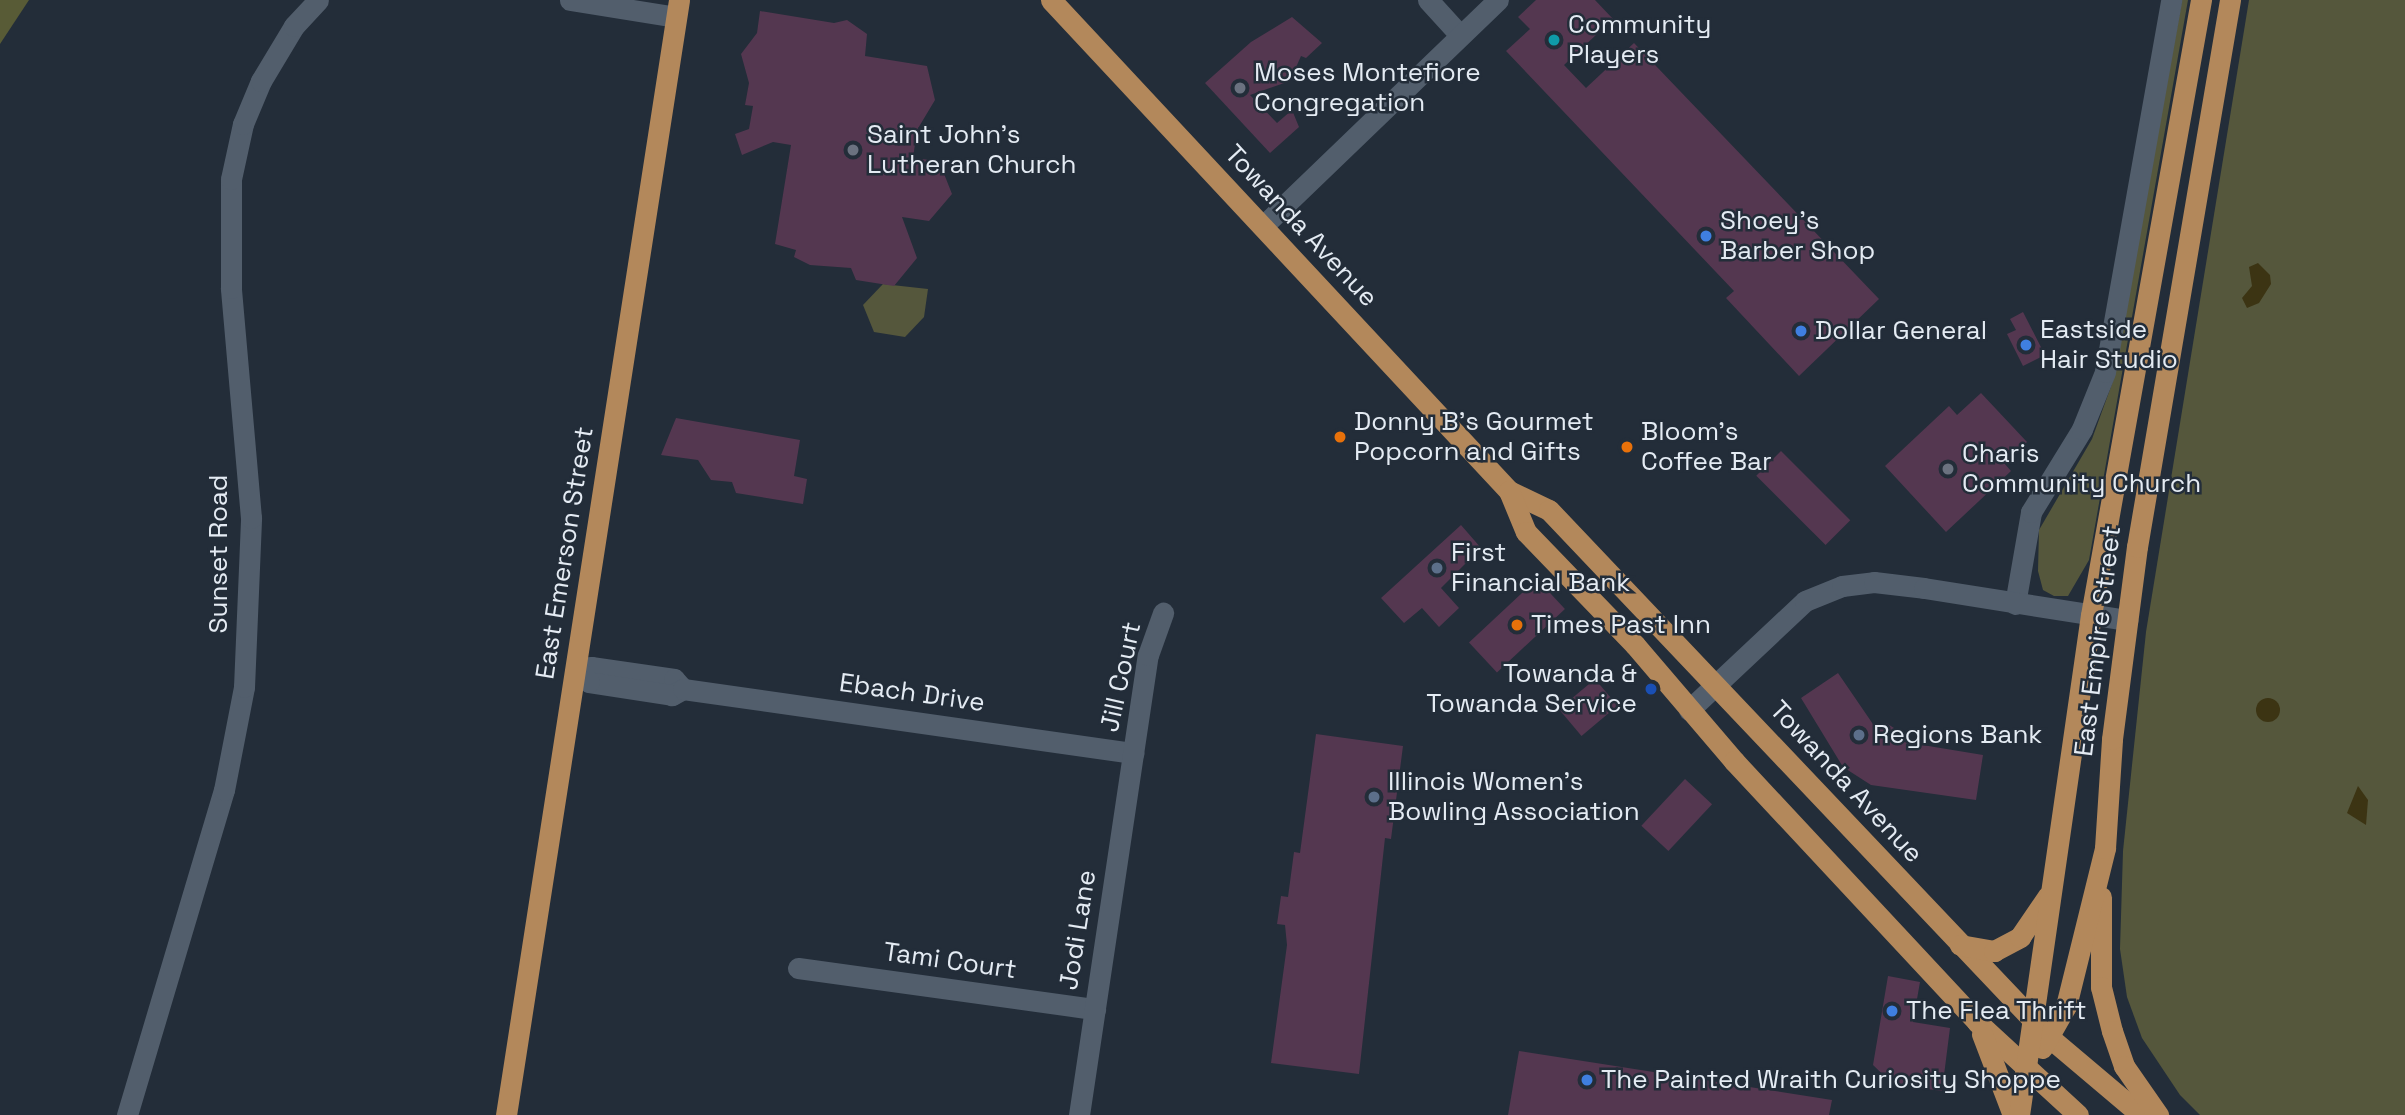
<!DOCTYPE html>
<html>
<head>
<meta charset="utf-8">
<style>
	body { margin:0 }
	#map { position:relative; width:2405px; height:1115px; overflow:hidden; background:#232d39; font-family:"Space Grotesk",sans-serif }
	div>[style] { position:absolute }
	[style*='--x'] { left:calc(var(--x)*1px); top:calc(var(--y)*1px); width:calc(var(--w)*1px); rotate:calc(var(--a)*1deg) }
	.green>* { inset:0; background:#55573c }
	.forest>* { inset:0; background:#585b36 }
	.sand>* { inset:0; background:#3c3413 }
	.round { border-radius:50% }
	.building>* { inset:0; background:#543750; transform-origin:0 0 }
	.minor>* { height:21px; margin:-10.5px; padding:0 10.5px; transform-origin:10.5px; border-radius:10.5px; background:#525e6c }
	.major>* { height:21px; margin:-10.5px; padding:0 10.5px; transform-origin:10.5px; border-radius:10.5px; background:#b3885b }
	.dots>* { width:19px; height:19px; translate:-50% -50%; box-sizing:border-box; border:4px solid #232d39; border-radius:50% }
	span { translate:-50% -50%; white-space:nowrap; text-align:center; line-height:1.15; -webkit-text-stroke:5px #232d39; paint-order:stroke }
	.poi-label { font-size:26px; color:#e4ebf3 }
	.left { translate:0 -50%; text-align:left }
	.right { translate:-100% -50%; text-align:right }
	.street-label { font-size:26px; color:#e4ebf3 }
</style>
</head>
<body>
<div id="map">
	<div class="green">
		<div style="clip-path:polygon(2182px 0,2188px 0,2089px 560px,2068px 596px,2054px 596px,2043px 590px,2038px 571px,2039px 530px,2092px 439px,2113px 381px)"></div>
		<div style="clip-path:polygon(2249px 0,2405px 0,2405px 1115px,2200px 1115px,2180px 1095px,2142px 1038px,2127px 997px,2120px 949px,2123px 851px,2146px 632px)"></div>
		<div style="clip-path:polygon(883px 284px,928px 289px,924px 317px,905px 337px,874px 332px,863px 305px)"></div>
	</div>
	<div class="forest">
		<div style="clip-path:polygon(0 0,29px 0,0 44px)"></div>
	</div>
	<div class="sand">
		<div style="clip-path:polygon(2258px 263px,2270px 275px,2271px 284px,2259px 303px,2247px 308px,2242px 298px,2252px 286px,2249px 267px)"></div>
		<div class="round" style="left:2256px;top:698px;width:24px;height:24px"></div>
		<div style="clip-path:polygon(2358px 786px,2368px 800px,2366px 825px,2347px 813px)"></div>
	</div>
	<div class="building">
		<div style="clip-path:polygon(1536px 0,1595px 0,1613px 19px,1564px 65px,1586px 88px,1634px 43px,1879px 299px,1799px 376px,1726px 298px,1734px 291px,1506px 51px,1530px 29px,1518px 17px)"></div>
		<div style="clip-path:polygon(760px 11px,834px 23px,847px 20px,867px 34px,865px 56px,927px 66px,935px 100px,917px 130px,913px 158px,939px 161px,952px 194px,929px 221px,902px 217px,917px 258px,894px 286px,856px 280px,851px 268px,810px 265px,794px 257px,796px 250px,775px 244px,791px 145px,773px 142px,742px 155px,735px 134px,749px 129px,753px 106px,745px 105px,749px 83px,741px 54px,757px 33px)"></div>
		<div style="clip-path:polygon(1292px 17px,1322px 43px,1306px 58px,1301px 56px,1290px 81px,1250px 95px,1277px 123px,1292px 110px,1299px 127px,1270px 153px,1205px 83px,1251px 42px)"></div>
		<div style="clip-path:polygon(2023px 312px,2045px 355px,2023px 366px,2007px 334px,2016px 330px,2010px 319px)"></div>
		<div style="clip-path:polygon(1981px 393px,2027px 442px,2004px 463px,2011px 471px,1946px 532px,1885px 466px,1949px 406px,1957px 415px)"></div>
		<div style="clip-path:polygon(676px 418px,800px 440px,794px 476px,807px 479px,803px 504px,736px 493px,732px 482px,711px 480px,698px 460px,661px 455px)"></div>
		<div style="left:1781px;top:451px;width:98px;height:35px;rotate:45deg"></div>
		<div style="clip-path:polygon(1461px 525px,1481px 548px,1441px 588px,1459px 608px,1439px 627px,1422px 608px,1404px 623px,1381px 598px)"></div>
		<div style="left:1537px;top:579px;width:41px;height:93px;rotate:47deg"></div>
		<div style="clip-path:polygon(1838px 673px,1877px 730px,1886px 723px,1894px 728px,1892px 740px,1983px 755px,1976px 800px,1871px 785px,1843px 767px,1801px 698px)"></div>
		<div style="left:1595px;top:679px;width:35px;height:47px;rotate:50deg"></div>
		<div style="clip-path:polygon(1316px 734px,1403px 746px,1391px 839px,1385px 838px,1359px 1074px,1271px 1063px,1287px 945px,1285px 925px,1277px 924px,1281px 896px,1288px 897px,1294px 852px,1300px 853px)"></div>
		<div style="left:1685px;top:779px;width:37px;height:64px;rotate:43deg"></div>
		<div style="clip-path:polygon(1888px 976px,1920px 982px,1913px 1022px,1950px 1028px,1942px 1091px,1904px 1086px,1899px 1090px,1873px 1065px)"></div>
		<div style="clip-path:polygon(1519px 1051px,1832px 1100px,1829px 1115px,1508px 1115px)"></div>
	</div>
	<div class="minor">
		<div style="--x:570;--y:0;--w:107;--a:9.1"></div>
		<div style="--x:1428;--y:0;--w:47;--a:47.6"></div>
		<div style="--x:1263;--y:226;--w:326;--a:-43.9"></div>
		<div style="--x:2015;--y:604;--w:93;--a:-80.1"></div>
		<div style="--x:2031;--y:512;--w:97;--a:-58.4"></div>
		<div style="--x:2082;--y:429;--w:61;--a:-68"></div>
		<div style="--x:2105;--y:372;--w:378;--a:-79.9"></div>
		<div style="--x:575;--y:672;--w:17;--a:-17"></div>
		<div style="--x:591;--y:667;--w:84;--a:8.2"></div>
		<div style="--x:674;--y:679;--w:13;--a:48"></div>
		<div style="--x:683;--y:689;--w:13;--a:151"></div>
		<div style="--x:672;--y:695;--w:84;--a:-171.1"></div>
		<div style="--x:589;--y:682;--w:12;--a:-132"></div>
		<div style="--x:683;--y:689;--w:455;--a:8.1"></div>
		<div style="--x:1689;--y:710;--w:159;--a:-43.2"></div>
		<div style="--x:1805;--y:601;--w:40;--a:-22"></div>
		<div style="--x:1842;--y:586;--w:32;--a:-7"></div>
		<div style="--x:1874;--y:582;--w:50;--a:6.8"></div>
		<div style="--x:1924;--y:588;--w:206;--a:9"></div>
		<div style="--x:798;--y:968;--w:300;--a:7.9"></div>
		<div style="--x:127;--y:1115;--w:339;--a:-73.4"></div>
		<div style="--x:224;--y:790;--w:105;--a:-79"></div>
		<div style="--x:244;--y:687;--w:169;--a:-87.6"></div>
		<div style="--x:251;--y:518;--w:231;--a:-95"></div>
		<div style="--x:231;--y:288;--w:109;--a:-90"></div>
		<div style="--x:231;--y:179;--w:56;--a:-77.7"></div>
		<div style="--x:243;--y:124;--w:47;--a:-67.3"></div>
		<div style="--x:261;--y:81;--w:64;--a:-59"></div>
		<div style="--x:294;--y:26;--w:35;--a:-47"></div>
		<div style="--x:1079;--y:1115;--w:465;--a:-81.5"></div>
		<div style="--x:1148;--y:655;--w:45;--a:-70.3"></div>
	</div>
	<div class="major">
		<div style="--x:1051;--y:0;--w:671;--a:46.99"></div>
		<div style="--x:1509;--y:491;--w:44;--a:25.4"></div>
		<div style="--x:1549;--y:510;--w:728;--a:46.5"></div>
		<div style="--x:2050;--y:1038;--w:119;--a:40.2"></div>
		<div style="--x:1509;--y:491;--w:44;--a:67.5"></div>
		<div style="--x:1526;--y:532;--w:157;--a:46"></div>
		<div style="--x:1635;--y:645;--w:153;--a:49.5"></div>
		<div style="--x:1734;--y:761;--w:357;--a:47"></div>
		<div style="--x:1977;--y:1022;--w:137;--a:42.6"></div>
		<div style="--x:2101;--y:897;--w:90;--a:90"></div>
		<div style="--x:2101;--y:987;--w:45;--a:76"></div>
		<div style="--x:2112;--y:1031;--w:37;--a:71"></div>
		<div style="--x:2124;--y:1066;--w:60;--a:55.2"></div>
		<div style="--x:1960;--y:945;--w:35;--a:10"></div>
		<div style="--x:1994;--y:951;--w:30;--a:-28"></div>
		<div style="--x:2020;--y:937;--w:50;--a:-55.7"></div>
		<div style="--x:1982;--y:1034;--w:87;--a:69.1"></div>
		<div style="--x:2042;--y:1048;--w:48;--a:-60.3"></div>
		<div style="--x:2066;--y:1006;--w:163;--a:-76.1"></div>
		<div style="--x:2105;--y:848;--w:109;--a:-86.3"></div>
		<div style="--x:2112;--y:739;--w:194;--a:-82.6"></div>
		<div style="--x:2137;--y:547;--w:555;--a:-80.35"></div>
		<div style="--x:506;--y:1115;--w:1128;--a:-81.18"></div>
		<div style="--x:2019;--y:1115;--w:505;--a:-81.81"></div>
		<div style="--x:2091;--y:615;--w:625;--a:-79.86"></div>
	</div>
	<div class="dots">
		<div style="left:1554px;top:40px;background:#0f9aa8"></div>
		<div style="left:1240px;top:88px;background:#6b7280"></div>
		<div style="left:853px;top:150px;background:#6b7280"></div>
		<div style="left:1706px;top:236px;background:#3f7fe0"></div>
		<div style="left:1801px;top:331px;background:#3f7fe0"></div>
		<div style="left:2026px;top:345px;background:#3f7fe0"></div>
		<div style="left:1340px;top:437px;background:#e8710a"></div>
		<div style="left:1627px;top:447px;background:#e8710a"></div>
		<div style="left:1948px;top:469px;background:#6b7280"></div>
		<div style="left:1437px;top:568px;background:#5c6f8a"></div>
		<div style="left:1517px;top:625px;background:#e8710a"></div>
		<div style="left:1651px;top:689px;background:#1a4fb4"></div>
		<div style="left:1859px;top:735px;background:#5c6f8a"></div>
		<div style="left:1374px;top:797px;background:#5c6f8a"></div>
		<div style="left:1892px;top:1011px;background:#3f7fe0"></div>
		<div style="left:1587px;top:1080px;background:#3f7fe0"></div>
	</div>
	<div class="poi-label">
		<span class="left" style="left:1568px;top:40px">Community<br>Players</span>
		<span class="left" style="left:1254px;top:88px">Moses Montefiore<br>Congregation</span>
		<span class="left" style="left:867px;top:150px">Saint John's<br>Lutheran Church</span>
		<span class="left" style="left:1720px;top:236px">Shoey's<br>Barber Shop</span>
		<span class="left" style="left:2040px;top:345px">Eastside<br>Hair Studio</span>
		<span class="left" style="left:1815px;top:331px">Dollar General</span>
		<span class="left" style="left:1354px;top:437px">Donny B's Gourmet<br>Popcorn and Gifts</span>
		<span class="left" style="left:1641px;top:447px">Bloom's<br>Coffee Bar</span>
		<span class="left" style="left:1962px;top:469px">Charis<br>Community Church</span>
		<span class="left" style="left:1451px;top:568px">First<br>Financial Bank</span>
		<span class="left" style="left:1531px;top:625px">Times Past Inn</span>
		<span class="right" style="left:1637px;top:689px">Towanda &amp;<br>Towanda Service</span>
		<span class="left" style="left:1873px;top:735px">Regions Bank</span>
		<span class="left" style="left:1388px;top:797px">Illinois Women's<br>Bowling Association</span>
		<span class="left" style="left:1906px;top:1011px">The Flea Thrift</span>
		<span class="left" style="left:1601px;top:1080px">The Painted Wraith Curiosity Shoppe</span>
	</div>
	<div class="street-label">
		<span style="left:1301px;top:226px;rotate:47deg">Towanda Avenue</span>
		<span style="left:565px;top:553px;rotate:-81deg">East Emerson Street</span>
		<span style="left:219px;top:554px;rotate:-90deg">Sunset Road</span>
		<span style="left:2098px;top:641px;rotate:-83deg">East Empire Street</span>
		<span style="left:1121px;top:677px;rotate:-78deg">Jill Court</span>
		<span style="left:912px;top:693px;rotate:8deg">Ebach Drive</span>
		<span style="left:1846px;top:782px;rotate:47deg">Towanda Avenue</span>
		<span style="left:1078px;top:930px;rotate:-81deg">Jodi Lane</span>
		<span style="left:950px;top:961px;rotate:8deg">Tami Court</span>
	</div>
</div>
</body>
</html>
